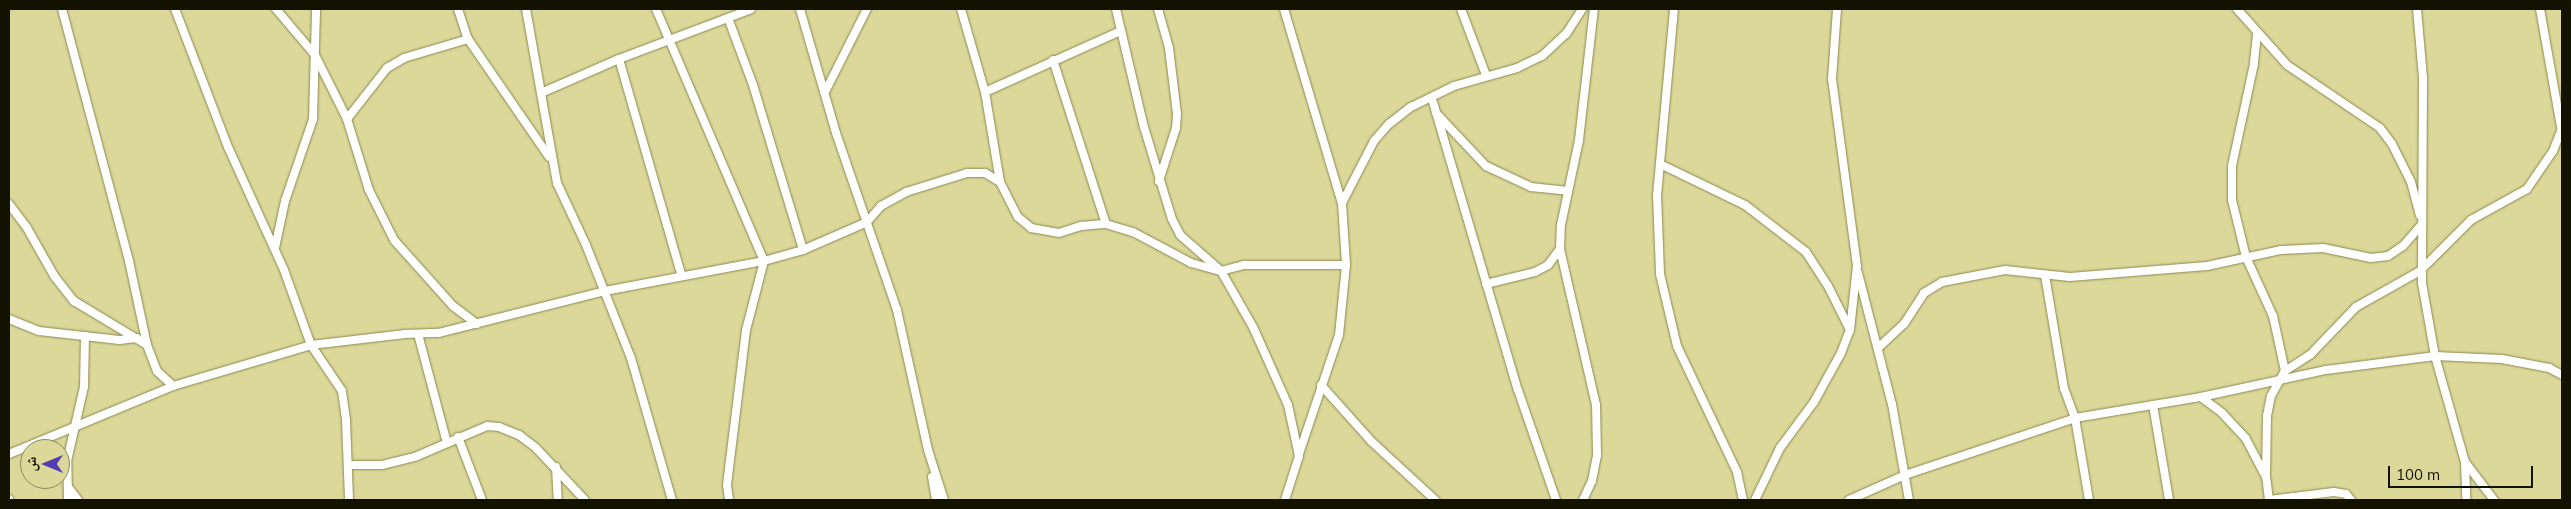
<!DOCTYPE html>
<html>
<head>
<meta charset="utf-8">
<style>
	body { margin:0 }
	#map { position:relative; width:2571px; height:509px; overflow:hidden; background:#dbd89a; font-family:Mulish,"Noto Naskh Arabic",sans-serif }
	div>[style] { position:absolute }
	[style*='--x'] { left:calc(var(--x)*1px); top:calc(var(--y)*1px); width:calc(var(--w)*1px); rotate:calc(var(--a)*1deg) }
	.roads { filter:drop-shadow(0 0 1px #8d894e) drop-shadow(0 0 1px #8d894e) }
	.street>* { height:8px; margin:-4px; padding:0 4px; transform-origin:4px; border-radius:4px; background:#fff }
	span { translate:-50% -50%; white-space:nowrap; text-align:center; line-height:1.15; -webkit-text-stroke:4px #dbd89a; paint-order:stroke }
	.frame { position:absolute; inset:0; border:10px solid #131100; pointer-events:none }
	.north { position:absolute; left:20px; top:439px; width:50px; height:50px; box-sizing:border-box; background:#dbd89a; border:1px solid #8b885c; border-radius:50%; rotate:270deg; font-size:14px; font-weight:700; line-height:20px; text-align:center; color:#131100 }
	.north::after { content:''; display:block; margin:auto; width:18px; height:22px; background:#523db4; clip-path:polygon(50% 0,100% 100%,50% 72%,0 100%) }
	.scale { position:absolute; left:2388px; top:466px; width:145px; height:22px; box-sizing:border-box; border:2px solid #131100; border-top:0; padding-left:6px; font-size:15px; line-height:18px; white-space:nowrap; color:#131100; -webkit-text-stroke:4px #dbd89a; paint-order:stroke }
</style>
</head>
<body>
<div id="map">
	<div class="roads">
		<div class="street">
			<div style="--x:62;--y:9;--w:261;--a:75.1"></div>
			<div style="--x:129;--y:261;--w:86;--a:77.9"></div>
			<div style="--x:147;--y:345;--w:28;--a:69"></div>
			<div style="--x:157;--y:371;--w:22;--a:43"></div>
			<div style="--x:175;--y:9;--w:148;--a:69"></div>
			<div style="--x:228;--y:147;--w:135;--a:65.5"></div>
			<div style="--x:284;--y:270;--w:80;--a:70.2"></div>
			<div style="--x:311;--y:345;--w:55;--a:56"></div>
			<div style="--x:342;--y:391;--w:30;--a:82"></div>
			<div style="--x:346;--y:421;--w:79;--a:87.8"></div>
			<div style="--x:276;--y:9;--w:60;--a:49.7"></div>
			<div style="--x:315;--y:55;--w:72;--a:63.4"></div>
			<div style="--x:347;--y:119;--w:74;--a:72.8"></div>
			<div style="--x:369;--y:190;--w:56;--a:63.4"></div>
			<div style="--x:394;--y:240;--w:89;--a:48.2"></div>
			<div style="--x:453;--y:306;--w:30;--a:37"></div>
			<div style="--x:458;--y:9;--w:32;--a:72"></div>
			<div style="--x:468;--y:39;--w:143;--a:55.5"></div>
			<div style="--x:526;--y:9;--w:177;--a:79.9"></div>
			<div style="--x:557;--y:183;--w:68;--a:64.9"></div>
			<div style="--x:586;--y:245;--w:122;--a:68.3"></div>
			<div style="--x:631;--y:358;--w:148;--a:73.9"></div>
			<div style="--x:656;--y:9;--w:274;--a:66.8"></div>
			<div style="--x:764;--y:261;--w:71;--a:104.6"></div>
			<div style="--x:746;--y:330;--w:156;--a:97"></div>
			<div style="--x:727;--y:485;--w:15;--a:82"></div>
			<div style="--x:800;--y:9;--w:129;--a:73.8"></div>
			<div style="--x:836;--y:133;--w:187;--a:71"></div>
			<div style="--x:897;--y:310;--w:143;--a:77.5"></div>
			<div style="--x:928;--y:450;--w:52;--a:72.3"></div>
			<div style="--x:961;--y:9;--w:86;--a:73.9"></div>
			<div style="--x:985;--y:92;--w:91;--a:80.5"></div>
			<div style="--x:1000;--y:182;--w:39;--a:63"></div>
			<div style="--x:1018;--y:217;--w:17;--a:40"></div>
			<div style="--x:1031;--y:228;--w:28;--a:10"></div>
			<div style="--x:1059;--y:233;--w:23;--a:-18"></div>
			<div style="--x:1081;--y:226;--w:25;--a:-5"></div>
			<div style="--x:1106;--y:224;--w:28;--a:17"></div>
			<div style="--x:1133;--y:232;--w:66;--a:28.1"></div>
			<div style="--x:1191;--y:263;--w:31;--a:15"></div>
			<div style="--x:1221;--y:271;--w:24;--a:-15"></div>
			<div style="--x:1244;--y:265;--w:102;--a:0"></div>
			<div style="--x:1116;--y:9;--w:121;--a:76.7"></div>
			<div style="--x:1144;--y:127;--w:96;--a:73.1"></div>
			<div style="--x:1172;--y:219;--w:18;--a:63"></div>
			<div style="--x:1180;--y:235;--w:55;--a:41.3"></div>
			<div style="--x:1221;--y:271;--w:64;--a:60.3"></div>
			<div style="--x:1253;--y:327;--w:85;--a:65.8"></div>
			<div style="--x:1288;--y:405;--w:52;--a:77.8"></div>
			<div style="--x:1299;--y:456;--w:46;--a:107.7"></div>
			<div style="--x:1158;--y:9;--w:41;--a:74.2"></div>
			<div style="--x:1169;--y:48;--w:66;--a:83.1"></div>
			<div style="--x:1177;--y:114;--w:14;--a:94"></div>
			<div style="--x:1176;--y:128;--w:56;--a:107.8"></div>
			<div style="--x:1284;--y:9;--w:202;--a:73.4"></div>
			<div style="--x:1342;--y:203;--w:62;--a:86.3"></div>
			<div style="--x:1346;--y:265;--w:70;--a:95.7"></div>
			<div style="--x:1339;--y:335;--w:126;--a:108.6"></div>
			<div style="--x:1461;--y:9;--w:71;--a:69.3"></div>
			<div style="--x:1674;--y:9;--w:187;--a:95.2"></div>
			<div style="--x:1657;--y:195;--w:79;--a:87.8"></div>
			<div style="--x:1660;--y:274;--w:74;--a:76.7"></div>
			<div style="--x:1677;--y:346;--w:140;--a:64.5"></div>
			<div style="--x:1737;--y:472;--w:29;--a:78"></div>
			<div style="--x:2237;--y:9;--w:75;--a:48.2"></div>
			<div style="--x:2287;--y:65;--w:112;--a:34.1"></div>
			<div style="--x:2380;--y:128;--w:20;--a:53"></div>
			<div style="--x:2392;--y:144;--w:42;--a:63.4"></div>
			<div style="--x:2411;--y:182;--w:34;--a:75"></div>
			<div style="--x:2417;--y:9;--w:69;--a:85"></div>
			<div style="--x:2423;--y:78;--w:205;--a:90.3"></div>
			<div style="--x:2422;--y:283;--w:74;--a:79.9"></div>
			<div style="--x:2435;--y:356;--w:110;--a:74.2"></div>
			<div style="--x:2465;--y:462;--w:48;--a:52.7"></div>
			<div style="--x:2540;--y:9;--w:125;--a:79.9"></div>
			<div style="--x:728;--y:18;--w:72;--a:69.5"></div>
			<div style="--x:753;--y:85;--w:172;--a:73.1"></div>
			<div style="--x:2257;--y:34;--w:30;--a:96"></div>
			<div style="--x:2254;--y:64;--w:104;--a:102.2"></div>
			<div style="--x:2232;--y:166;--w:34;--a:90"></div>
			<div style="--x:2232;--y:200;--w:59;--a:76.2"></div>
			<div style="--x:2246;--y:257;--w:65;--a:65.4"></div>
			<div style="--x:2273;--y:316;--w:56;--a:77.7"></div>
			<div style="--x:619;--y:59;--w:224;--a:73.9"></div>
			<div style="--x:1053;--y:60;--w:172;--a:72.1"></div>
			<div style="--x:825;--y:92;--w:93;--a:-63.2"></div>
			<div style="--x:985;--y:92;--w:149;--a:-24.2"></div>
			<div style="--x:541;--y:93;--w:85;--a:-23.6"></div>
			<div style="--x:619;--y:59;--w:141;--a:-20.7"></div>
			<div style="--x:1433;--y:102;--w:300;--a:73.6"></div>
			<div style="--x:1518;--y:390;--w:116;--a:70.9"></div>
			<div style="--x:1436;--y:113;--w:73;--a:46.7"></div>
			<div style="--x:1486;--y:166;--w:50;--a:25"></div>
			<div style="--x:1531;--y:187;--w:37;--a:6"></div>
			<div style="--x:347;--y:119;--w:65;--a:-51.9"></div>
			<div style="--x:387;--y:68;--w:20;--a:-30"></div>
			<div style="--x:404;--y:58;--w:67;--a:-16.5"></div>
			<div style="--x:1660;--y:164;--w:94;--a:25.8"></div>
			<div style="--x:1745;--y:205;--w:77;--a:37.6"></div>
			<div style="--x:1806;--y:252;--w:40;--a:57.1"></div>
			<div style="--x:1828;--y:286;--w:49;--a:63.4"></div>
			<div style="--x:1342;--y:203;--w:70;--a:-62.7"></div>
			<div style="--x:1374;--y:141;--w:23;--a:-49"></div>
			<div style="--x:1389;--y:124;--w:28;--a:-38"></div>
			<div style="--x:1411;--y:107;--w:48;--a:-26"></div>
			<div style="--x:1454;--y:86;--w:66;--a:-15.9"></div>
			<div style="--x:1517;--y:68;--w:28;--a:-26"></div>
			<div style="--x:1542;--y:56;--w:33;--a:-43"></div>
			<div style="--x:1566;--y:34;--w:30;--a:-57"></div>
			<div style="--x:9;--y:204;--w:30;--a:53"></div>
			<div style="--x:27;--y:228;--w:56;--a:60.3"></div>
			<div style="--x:55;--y:277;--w:31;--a:52"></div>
			<div style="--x:74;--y:301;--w:85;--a:31.1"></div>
			<div style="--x:275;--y:248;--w:48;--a:-78"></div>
			<div style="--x:285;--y:201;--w:87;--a:-71.1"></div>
			<div style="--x:313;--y:119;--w:110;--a:-88.4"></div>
			<div style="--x:1858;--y:273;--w:135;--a:75.5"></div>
			<div style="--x:1892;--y:404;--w:97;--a:80"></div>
			<div style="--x:2045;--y:275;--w:115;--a:80.5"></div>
			<div style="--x:2064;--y:388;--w:32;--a:70"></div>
			<div style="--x:2075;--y:418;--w:83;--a:80.3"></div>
			<div style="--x:1486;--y:284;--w:50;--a:-13.8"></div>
			<div style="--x:1535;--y:272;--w:15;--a:-28"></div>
			<div style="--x:1548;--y:265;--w:20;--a:-53"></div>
			<div style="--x:9;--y:319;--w:32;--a:22"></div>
			<div style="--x:39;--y:331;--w:81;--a:6.4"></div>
			<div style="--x:119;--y:340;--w:18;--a:-6"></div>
			<div style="--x:418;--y:334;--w:113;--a:75.1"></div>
			<div style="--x:1878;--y:348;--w:35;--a:-43"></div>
			<div style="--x:1904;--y:324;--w:37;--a:-57"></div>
			<div style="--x:1924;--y:293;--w:21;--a:-31"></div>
			<div style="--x:1942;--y:282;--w:64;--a:-10.8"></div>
			<div style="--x:2005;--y:270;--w:65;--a:6.1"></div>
			<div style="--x:2070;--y:277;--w:137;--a:-4.6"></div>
			<div style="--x:2207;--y:266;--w:76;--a:-12.2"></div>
			<div style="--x:2281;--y:250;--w:42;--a:-2.7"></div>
			<div style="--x:2323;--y:248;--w:49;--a:11.8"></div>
			<div style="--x:2371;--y:258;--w:17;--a:-7"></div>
			<div style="--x:2388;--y:256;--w:18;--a:-34"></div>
			<div style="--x:2403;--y:246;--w:29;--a:-49"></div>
			<div style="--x:1321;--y:385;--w:76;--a:48.2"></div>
			<div style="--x:1372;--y:442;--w:86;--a:42.6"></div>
			<div style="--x:2201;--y:397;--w:26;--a:37"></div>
			<div style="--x:2222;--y:413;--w:35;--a:47"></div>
			<div style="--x:2246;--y:439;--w:41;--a:62.2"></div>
			<div style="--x:2153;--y:405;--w:96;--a:80.4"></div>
			<div style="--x:458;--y:437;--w:67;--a:69.1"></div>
			<div style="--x:9;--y:454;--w:178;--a:-22.5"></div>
			<div style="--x:173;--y:386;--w:144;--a:-16.5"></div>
			<div style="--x:311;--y:345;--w:95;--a:-6.7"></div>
			<div style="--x:405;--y:334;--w:34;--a:-2"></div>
			<div style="--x:439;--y:333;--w:171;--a:-14.2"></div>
			<div style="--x:605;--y:291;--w:162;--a:-10.7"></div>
			<div style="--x:764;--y:261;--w:41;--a:-15.8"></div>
			<div style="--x:803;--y:250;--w:70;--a:-23.6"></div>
			<div style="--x:867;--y:222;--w:21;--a:-49"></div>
			<div style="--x:881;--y:206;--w:29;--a:-29"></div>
			<div style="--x:906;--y:192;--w:64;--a:-17.3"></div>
			<div style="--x:967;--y:173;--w:18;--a:0"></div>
			<div style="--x:985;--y:173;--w:17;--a:31"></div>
			<div style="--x:2465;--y:462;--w:38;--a:88"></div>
			<div style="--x:348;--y:465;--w:34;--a:0"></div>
			<div style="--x:382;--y:465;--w:36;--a:-14"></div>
			<div style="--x:417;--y:456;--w:76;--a:-23.2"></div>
			<div style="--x:487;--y:426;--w:12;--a:5"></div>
			<div style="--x:499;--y:427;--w:22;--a:22"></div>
			<div style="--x:519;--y:435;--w:21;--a:37"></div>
			<div style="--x:536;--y:448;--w:71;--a:46.7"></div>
			<div style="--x:556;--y:467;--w:33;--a:87"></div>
			<div style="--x:932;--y:477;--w:23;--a:80"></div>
			<div style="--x:68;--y:487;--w:16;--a:52"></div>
			<div style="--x:9;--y:499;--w:1;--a:90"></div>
			<div style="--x:68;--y:500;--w:39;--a:-91"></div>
			<div style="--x:67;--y:461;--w:76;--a:-77.1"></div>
			<div style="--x:84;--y:387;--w:51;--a:-88.9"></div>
			<div style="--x:1583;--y:500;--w:21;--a:-65"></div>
			<div style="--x:1592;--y:481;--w:26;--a:-79"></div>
			<div style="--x:1597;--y:455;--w:50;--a:-91.1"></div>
			<div style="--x:1596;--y:405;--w:160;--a:-103"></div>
			<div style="--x:1560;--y:249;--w:24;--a:-88"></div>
			<div style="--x:1561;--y:225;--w:87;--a:-78"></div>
			<div style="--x:1579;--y:140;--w:132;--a:-83.5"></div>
			<div style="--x:1755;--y:500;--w:58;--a:-64.3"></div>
			<div style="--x:1780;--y:448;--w:57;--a:-53.5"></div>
			<div style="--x:1814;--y:402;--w:56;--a:-61.1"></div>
			<div style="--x:1841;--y:353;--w:25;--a:-69"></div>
			<div style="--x:1850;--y:330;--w:64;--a:-83.8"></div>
			<div style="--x:1857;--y:266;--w:189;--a:-97.6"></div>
			<div style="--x:1832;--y:79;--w:70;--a:-85.9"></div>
			<div style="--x:1849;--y:500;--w:61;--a:-24.1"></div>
			<div style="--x:1905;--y:475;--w:179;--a:-18.5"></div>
			<div style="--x:2075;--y:418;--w:128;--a:-9.5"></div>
			<div style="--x:2201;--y:397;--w:128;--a:-12.2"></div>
			<div style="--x:2326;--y:370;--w:110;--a:-7.3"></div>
			<div style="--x:2435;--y:356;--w:67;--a:2.6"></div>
			<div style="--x:2502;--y:359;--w:48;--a:10.8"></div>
			<div style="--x:2549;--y:368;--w:15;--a:28"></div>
			<div style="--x:2269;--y:500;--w:23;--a:-97"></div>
			<div style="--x:2266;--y:477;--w:61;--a:-89.1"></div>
			<div style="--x:2267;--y:416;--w:20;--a:-79"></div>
			<div style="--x:2271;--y:396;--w:29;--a:-61"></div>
			<div style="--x:2285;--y:371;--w:30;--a:-33"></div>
			<div style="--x:2310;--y:355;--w:66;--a:-46.2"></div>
			<div style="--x:2356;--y:307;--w:73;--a:-29.4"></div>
			<div style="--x:2420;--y:271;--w:72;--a:-45"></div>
			<div style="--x:2471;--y:220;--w:64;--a:-29"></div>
			<div style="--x:2527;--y:189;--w:46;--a:-55.6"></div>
			<div style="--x:2553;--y:151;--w:24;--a:-68"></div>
			<div style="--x:2269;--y:500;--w:65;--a:-7"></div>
			<div style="--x:2334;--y:492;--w:12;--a:9"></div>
			<div style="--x:2346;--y:494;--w:8;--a:50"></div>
		</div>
	</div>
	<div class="frame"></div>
	<div class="north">ش</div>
	<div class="scale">100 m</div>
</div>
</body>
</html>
